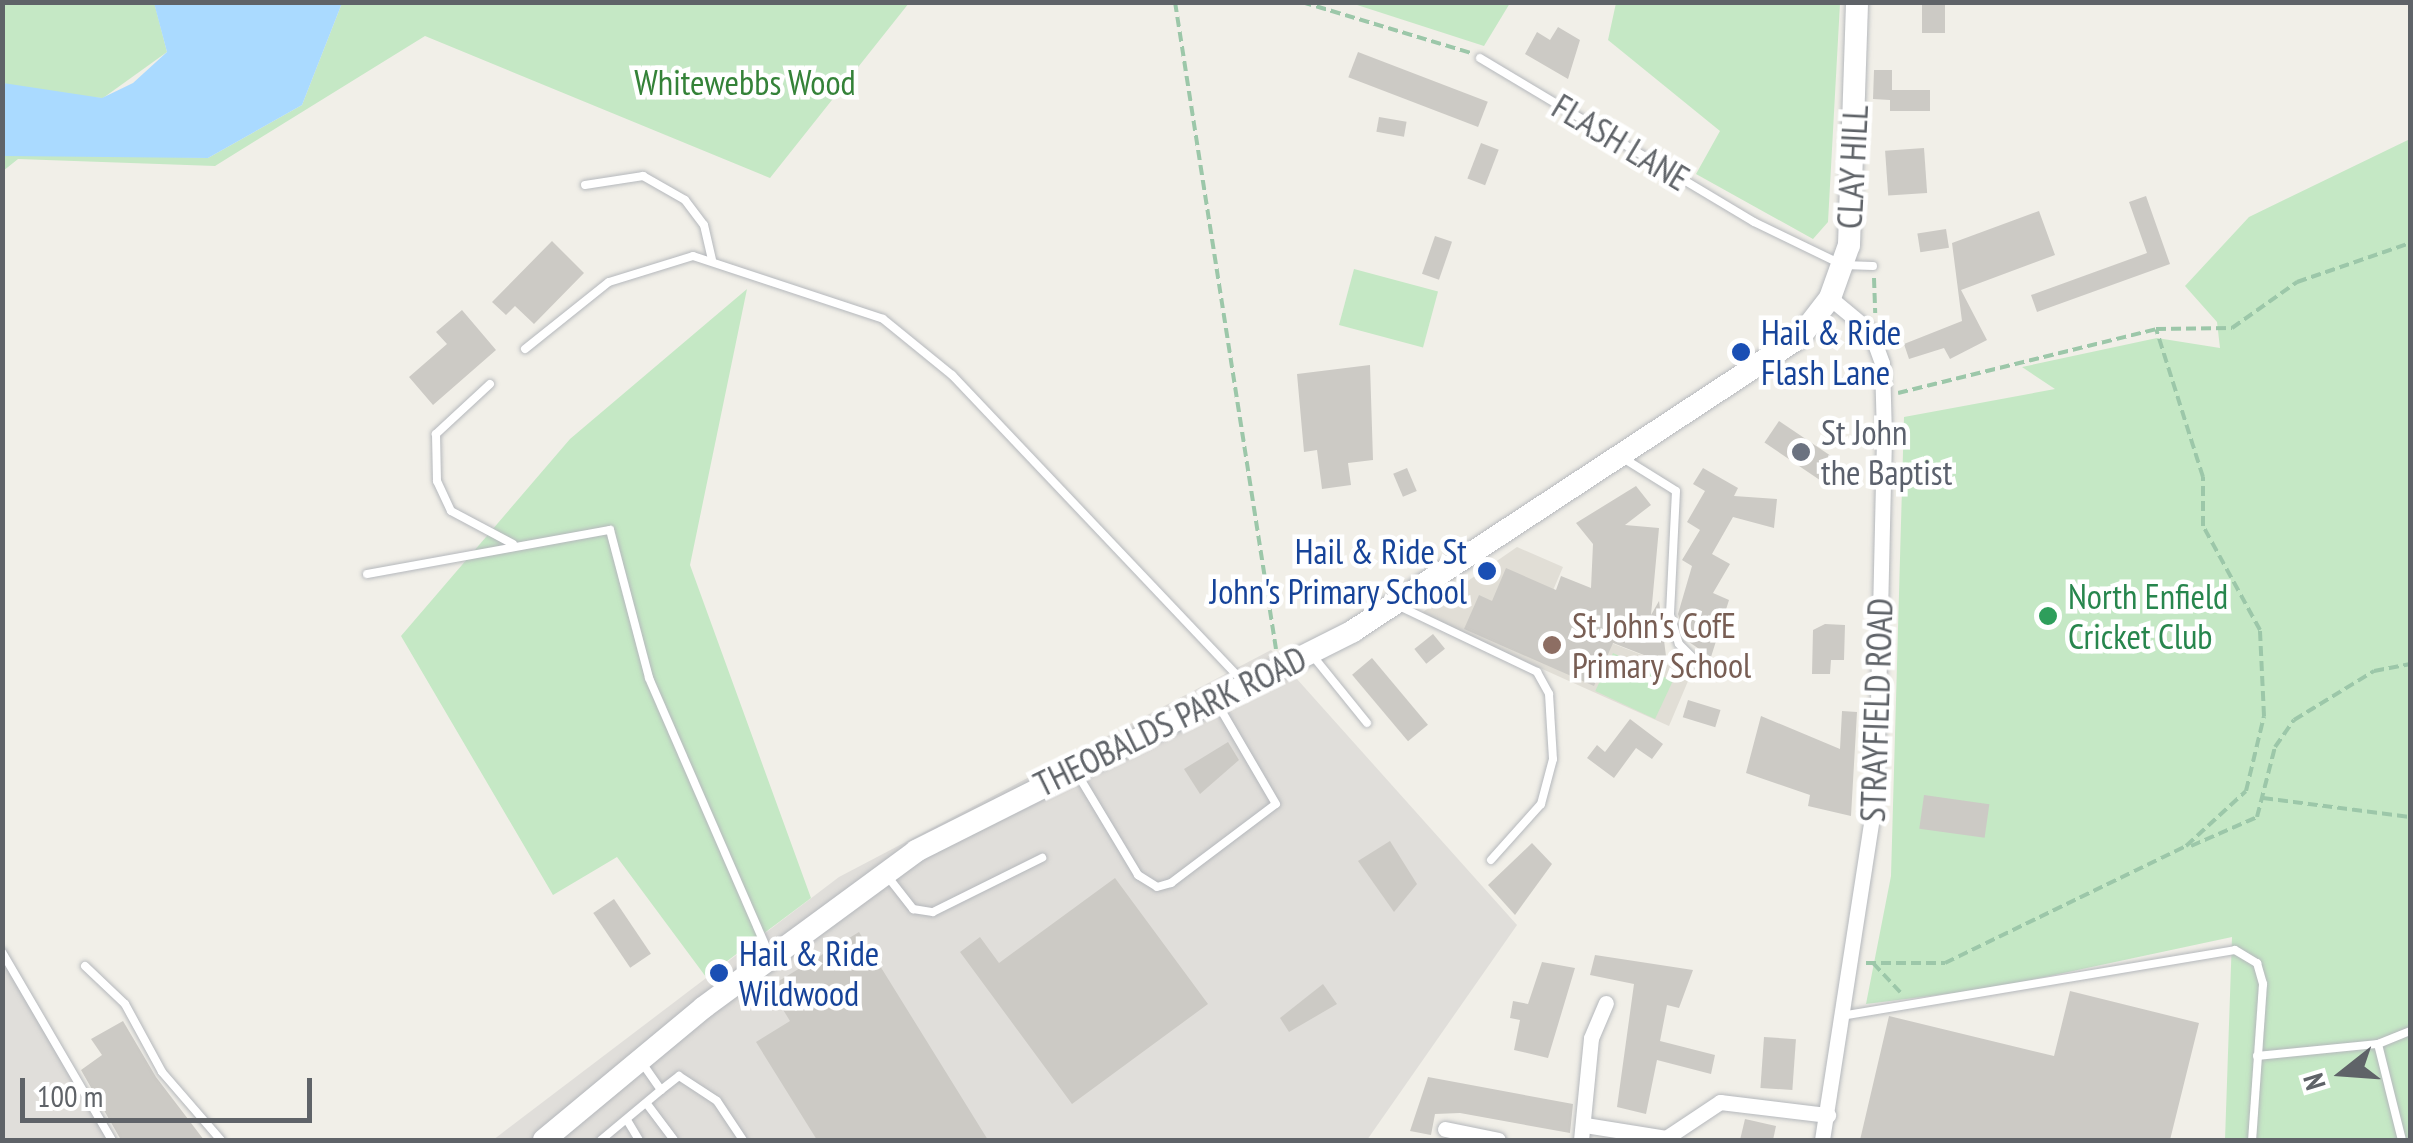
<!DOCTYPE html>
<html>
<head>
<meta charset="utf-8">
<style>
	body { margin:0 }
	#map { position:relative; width:2413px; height:1143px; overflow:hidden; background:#f1efe8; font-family:"PT Sans Narrow",sans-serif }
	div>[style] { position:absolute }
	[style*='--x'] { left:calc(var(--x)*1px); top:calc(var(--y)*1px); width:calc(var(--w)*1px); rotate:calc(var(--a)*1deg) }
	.industrial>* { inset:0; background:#e0deda }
	.education>* { inset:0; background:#e1ded6 }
	.green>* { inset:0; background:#c5e8c5; transform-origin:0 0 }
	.water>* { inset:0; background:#aadaff }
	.building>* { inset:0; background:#cccac5; transform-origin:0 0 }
	.path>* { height:4px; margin-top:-2px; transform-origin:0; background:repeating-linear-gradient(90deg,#9cc7a9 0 10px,transparent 0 15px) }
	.roads { filter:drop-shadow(0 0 2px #b5b8bc) drop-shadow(0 0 2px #b5b8bc) }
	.lane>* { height:8px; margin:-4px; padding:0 4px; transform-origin:4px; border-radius:4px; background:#fff }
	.street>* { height:15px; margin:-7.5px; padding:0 7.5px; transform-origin:7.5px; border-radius:7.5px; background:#fff }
	.secondary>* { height:22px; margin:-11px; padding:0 11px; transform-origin:11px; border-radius:11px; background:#fff }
	.dots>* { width:28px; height:28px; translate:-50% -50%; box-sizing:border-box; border:5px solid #fff; border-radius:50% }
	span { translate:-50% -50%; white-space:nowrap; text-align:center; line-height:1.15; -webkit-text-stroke:9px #fff; paint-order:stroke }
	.park-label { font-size:35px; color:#348238 }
	.street-label { font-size:35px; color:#5f6368 }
	.transit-label { font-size:35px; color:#164399 }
	.left { translate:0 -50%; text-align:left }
	.right { translate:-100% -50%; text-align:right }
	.worship-label { font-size:35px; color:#5b616d }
	.leisure-label { font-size:35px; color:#27864d }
	.education-label { font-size:35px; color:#785e54 }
	.frame { position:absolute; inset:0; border:5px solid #5f6368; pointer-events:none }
	.north { position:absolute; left:2293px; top:1023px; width:100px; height:100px; -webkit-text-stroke:8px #fff; paint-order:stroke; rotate:253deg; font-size:28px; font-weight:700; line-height:40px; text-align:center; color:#5f6368 }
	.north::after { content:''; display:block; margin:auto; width:35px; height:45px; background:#5f6368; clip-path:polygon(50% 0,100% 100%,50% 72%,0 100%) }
	.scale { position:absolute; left:20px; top:1078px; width:292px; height:45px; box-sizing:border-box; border:5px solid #5f6368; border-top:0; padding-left:12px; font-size:30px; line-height:35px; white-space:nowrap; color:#5f6368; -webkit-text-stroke:8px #fff; paint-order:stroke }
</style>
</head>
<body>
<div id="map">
	<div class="industrial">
		<div style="clip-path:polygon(1271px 650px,1517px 925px,1367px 1140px,493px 1140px,839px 877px)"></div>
		<div style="clip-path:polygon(3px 952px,109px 1140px,3px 1140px)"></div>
	</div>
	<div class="education">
		<div style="clip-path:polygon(1517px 547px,1563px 567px,1542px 616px,1691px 674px,1669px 726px,1420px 614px)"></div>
	</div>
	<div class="green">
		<div style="clip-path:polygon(3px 3px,154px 2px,167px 52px,103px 98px,40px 95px,3px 83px)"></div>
		<div style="clip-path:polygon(342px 3px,909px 3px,770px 178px,425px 36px,215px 166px,18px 159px,3px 171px,3px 156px,16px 151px,208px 158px,302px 105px)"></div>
		<div style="clip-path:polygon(1351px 3px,1510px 3px,1484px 46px)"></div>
		<div style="clip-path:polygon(1616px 3px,1840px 3px,1828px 222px,1813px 239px,1696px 174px,1720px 131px,1608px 40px)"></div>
		<div style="clip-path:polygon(2410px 139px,2410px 1140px,2225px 1140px,2232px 937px,1994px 988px,1866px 1004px,1891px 876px,1904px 417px,2055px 389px,2022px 367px,2157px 338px,2220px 348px,2217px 322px,2185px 286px,2249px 217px)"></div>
		<div style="left:1354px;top:269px;width:87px;height:58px;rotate:15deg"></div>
		<div style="clip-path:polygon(747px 289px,690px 565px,811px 898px,706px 977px,617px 857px,553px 895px,401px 636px,570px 439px)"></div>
		<div style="left:1613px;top:653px;width:66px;height:42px;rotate:25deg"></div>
	</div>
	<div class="water">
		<div style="clip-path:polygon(154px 3px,342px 3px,302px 105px,208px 158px,3px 156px,3px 83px,102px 98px,133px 83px,167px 52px)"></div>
	</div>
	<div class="building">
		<div style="left:1922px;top:2px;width:23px;height:31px"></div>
		<div style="clip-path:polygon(1558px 27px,1580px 40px,1568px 79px,1525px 54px,1537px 32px,1550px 40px)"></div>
		<div style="left:1358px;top:52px;width:139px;height:27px;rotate:21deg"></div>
		<div style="clip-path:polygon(1874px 70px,1892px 70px,1892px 90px,1930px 90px,1930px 111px,1890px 111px,1890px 100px,1873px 99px)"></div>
		<div style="left:1379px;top:117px;width:28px;height:15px;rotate:10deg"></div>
		<div style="left:1481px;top:143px;width:19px;height:38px;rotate:21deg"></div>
		<div style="left:1924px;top:148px;width:45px;height:39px;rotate:86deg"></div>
		<div style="clip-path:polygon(2146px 196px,2170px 264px,2037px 312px,2031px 295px,2147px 253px,2129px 202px)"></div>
		<div style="clip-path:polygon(2039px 211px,2055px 255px,1961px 290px,1987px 340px,1950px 359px,1944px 348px,1909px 359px,1904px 344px,1962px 321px,1952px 243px)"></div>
		<div style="left:1946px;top:229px;width:19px;height:29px;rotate:81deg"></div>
		<div style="left:1435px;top:236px;width:18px;height:40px;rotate:19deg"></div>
		<div style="clip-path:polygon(552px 241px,584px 273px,534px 324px,515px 306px,506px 315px,492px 302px)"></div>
		<div style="clip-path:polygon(462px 310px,496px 350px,433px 405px,409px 377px,447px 344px,436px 332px)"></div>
		<div style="clip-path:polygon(1370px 365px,1373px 460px,1348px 463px,1351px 485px,1322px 489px,1317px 450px,1304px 452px,1297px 374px)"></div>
		<div style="left:1779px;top:421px;width:73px;height:26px;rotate:34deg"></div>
		<div style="left:1407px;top:468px;width:25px;height:15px;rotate:67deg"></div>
		<div style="clip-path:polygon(1703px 468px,1738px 488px,1734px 496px,1777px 499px,1774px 528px,1733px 517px,1712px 554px,1730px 564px,1713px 593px,1729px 600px,1711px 657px,1686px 640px,1678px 614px,1692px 566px,1682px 560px,1700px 530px,1687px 522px,1705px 491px,1693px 484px)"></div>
		<div style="clip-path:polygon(1636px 486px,1651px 505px,1625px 525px,1659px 528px,1651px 615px,1659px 601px,1667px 664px,1613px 643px,1594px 686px,1464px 629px,1479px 595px,1492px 601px,1506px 568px,1556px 590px,1561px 576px,1591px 588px,1593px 544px,1576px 523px)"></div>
		<div style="clip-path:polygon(1825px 624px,1845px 625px,1844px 660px,1831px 660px,1830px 674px,1812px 674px,1813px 630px)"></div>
		<div style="left:1433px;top:634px;width:19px;height:24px;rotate:51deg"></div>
		<div style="left:1372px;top:658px;width:87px;height:26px;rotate:50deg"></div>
		<div style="left:1688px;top:700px;width:34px;height:18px;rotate:17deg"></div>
		<div style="clip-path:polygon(1842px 711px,1857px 712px,1851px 816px,1808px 806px,1810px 795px,1746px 773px,1761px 716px,1840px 749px)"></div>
		<div style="clip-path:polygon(1630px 719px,1663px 744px,1652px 759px,1636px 748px,1614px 778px,1587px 758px,1597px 745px,1605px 752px)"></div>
		<div style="clip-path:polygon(1228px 742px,1239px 760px,1200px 794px,1184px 769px)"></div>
		<div style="left:1924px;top:795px;width:66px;height:34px;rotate:8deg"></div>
		<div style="clip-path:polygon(1390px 841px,1417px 884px,1394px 912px,1358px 861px)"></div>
		<div style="clip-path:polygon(1532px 843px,1552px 864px,1515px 915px,1488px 885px)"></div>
		<div style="clip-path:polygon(1115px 878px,1208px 1004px,1072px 1104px,960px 952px,980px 937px,999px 963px)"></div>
		<div style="left:614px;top:899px;width:66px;height:25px;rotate:56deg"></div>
		<div style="clip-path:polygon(859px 932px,988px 1140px,817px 1140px,756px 1042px,790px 1021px,769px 987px)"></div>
		<div style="clip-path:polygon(1595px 955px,1693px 970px,1679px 1008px,1667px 1005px,1660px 1041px,1715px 1055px,1711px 1074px,1657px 1060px,1646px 1114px,1617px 1107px,1634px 984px,1590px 975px)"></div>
		<div style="clip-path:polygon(1542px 962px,1575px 968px,1548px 1058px,1514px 1050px,1520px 1020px,1510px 1018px,1513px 1001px,1528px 1004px)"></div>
		<div style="clip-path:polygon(1323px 984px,1337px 1004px,1289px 1032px,1280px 1018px)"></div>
		<div style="clip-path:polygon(2070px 991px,2199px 1023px,2170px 1140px,1860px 1140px,1889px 1016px,2054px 1056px)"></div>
		<div style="clip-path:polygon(123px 1021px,156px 1077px,204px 1140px,121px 1140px,81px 1070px,102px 1055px,91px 1039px)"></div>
		<div style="left:1764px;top:1037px;width:32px;height:51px;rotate:4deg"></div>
		<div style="clip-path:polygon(1428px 1077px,1573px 1104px,1570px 1133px,1460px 1113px,1435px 1114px,1431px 1135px,1410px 1131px)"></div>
		<div style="clip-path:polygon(1745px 1119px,1776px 1126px,1773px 1140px,1740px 1140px)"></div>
	</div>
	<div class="path">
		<div style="--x:1175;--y:2;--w:655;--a:81.13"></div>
		<div style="--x:1302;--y:2;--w:177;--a:16.8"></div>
		<div style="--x:1874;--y:278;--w:35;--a:88"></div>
		<div style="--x:1898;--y:393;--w:266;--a:-13.9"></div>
		<div style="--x:2156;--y:329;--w:76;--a:-0.8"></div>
		<div style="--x:2232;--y:328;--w:80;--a:-35.3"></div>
		<div style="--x:2297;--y:282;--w:120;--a:-19"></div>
		<div style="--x:2263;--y:798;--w:148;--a:7.4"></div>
		<div style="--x:2191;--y:846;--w:72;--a:-23.7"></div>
		<div style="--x:2257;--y:817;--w:72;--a:-75.6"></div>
		<div style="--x:2275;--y:747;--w:33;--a:-55"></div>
		<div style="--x:2294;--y:720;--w:94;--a:-31.5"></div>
		<div style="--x:2374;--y:671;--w:37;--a:-11"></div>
		<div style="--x:1866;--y:963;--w:79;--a:0"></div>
		<div style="--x:1945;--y:963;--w:268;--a:-25.9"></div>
		<div style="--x:2186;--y:846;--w:81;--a:-42.5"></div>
		<div style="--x:2246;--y:791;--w:77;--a:-76.5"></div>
		<div style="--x:2264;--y:716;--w:86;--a:-92.7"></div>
		<div style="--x:2260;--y:630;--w:119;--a:-118.7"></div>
		<div style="--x:2203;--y:526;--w:49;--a:-90"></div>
		<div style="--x:2203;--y:477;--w:155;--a:-107.6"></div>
		<div style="--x:1873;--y:963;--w:40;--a:47"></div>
	</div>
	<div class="roads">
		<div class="lane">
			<div style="--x:1480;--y:58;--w:319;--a:30.9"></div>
			<div style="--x:1754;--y:222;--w:99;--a:25.8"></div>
			<div style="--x:1843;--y:265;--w:30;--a:2"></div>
			<div style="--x:585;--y:185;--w:59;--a:-8.8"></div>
			<div style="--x:643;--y:176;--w:48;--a:29.7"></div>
			<div style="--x:685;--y:200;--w:31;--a:53"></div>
			<div style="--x:704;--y:225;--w:36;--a:77"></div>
			<div style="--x:525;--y:349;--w:107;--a:-38.6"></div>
			<div style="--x:609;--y:282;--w:88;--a:-17.2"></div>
			<div style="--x:693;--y:256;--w:200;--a:18.3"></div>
			<div style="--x:883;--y:319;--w:89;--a:39.1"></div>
			<div style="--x:952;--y:375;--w:423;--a:46.5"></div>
			<div style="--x:490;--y:384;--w:74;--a:137.2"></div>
			<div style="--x:436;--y:434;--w:47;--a:88.8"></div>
			<div style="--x:437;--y:481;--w:33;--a:65"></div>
			<div style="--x:451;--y:511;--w:70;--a:28"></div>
			<div style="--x:1623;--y:458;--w:62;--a:31.9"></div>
			<div style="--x:1676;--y:491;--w:124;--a:92.8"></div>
			<div style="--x:1670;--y:615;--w:30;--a:73"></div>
			<div style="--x:1679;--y:644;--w:28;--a:45"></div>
			<div style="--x:367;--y:574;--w:247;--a:-10.3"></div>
			<div style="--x:610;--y:530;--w:153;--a:75.2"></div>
			<div style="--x:649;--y:678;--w:301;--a:66.5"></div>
			<div style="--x:1401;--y:607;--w:151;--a:25.5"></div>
			<div style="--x:1537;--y:672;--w:25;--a:61"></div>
			<div style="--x:1549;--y:694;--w:65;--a:86.5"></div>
			<div style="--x:1553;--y:759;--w:47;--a:104.9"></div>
			<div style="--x:1541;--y:804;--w:75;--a:131.8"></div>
			<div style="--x:1313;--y:656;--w:86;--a:51.1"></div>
			<div style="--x:1078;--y:775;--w:117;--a:59"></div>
			<div style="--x:1138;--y:875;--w:22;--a:32"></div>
			<div style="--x:1157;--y:887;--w:15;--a:-16"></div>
			<div style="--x:1171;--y:883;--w:131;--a:-37"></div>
			<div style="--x:1276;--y:804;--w:117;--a:-120.3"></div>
			<div style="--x:888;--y:877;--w:41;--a:52"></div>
			<div style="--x:913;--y:909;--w:20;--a:9"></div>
			<div style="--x:933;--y:912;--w:122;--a:-26.4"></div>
			<div style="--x:2;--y:952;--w:218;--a:59.7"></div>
			<div style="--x:85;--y:966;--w:55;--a:43.5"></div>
			<div style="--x:125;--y:1004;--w:77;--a:61.4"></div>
			<div style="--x:162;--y:1072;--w:90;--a:49.1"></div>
			<div style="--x:1847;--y:1015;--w:393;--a:-9.5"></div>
			<div style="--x:2235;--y:950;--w:26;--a:31"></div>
			<div style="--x:2257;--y:963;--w:22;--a:74"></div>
			<div style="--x:2263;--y:984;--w:156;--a:94"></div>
			<div style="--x:2378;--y:1044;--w:35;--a:-22"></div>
			<div style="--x:2257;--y:1056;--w:122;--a:-5.7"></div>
			<div style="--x:2378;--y:1044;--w:99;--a:76"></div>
			<div style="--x:661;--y:1090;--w:23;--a:-38"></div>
			<div style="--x:679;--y:1076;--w:45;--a:33.3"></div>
			<div style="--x:717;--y:1101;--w:47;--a:56.3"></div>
			<div style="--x:647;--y:1104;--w:45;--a:53.1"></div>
			<div style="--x:627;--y:1120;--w:23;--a:59"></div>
			<div style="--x:601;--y:1140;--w:78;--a:-39.8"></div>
			<div style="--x:661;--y:1090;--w:32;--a:-125"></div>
		</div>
		<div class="street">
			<div style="--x:1585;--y:1125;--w:82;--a:9.1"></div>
			<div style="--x:1666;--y:1138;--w:65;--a:-33.7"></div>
			<div style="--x:1720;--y:1102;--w:109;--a:6.9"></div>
			<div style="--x:1445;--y:1129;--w:54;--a:11.7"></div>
			<div style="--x:1581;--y:1140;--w:102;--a:-84.4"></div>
			<div style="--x:1591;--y:1038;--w:38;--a:-67"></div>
			<div style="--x:1822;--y:1140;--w:354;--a:-81.2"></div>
			<div style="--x:1876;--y:790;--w:355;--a:-88.7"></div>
			<div style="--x:1884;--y:435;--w:72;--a:-91.6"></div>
			<div style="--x:1882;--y:363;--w:33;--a:-110"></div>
			<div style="--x:1871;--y:332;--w:53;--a:-140.3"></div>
		</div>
		<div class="secondary">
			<div style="--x:544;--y:1140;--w:208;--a:-39.7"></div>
			<div style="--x:704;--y:1007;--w:263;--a:-36.3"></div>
			<div style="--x:916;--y:851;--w:489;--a:-26.7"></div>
			<div style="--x:1353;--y:631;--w:535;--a:-33.33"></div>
			<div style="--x:1800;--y:337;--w:49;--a:-52.4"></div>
			<div style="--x:1830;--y:298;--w:56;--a:-70.3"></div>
			<div style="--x:1849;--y:245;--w:243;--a:-88.1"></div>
		</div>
	</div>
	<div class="dots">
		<div style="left:1741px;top:352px;background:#1a4fb4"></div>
		<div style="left:1801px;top:452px;background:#6b7280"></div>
		<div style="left:1487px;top:571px;background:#1a4fb4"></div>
		<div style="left:2048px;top:616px;background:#2e9e5b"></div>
		<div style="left:1552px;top:645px;background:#8d6e63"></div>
		<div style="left:719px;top:973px;background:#1a4fb4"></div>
	</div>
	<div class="park-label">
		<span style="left:745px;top:82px">Whitewebbs Wood</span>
	</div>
	<div class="street-label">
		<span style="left:1621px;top:142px;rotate:31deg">FLASH LANE</span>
		<span style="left:1852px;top:167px;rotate:-87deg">CLAY HILL</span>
		<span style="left:1876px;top:710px;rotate:-88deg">STRAYFIELD ROAD</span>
		<span style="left:1170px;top:721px;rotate:-26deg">THEOBALDS PARK ROAD</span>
	</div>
	<div class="transit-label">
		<span class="left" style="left:1761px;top:352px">Hail &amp; Ride<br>Flash Lane</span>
		<span class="right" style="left:1467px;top:571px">Hail &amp; Ride St<br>John's Primary School</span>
		<span class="left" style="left:739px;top:973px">Hail &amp; Ride<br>Wildwood</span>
	</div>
	<div class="worship-label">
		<span class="left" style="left:1821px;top:452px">St John<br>the Baptist</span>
	</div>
	<div class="leisure-label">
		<span class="left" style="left:2068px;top:616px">North Enfield<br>Cricket Club</span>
	</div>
	<div class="education-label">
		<span class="left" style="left:1572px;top:645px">St John's CofE<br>Primary School</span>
	</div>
	<div class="frame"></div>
	<div class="north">N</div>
	<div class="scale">100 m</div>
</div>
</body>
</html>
